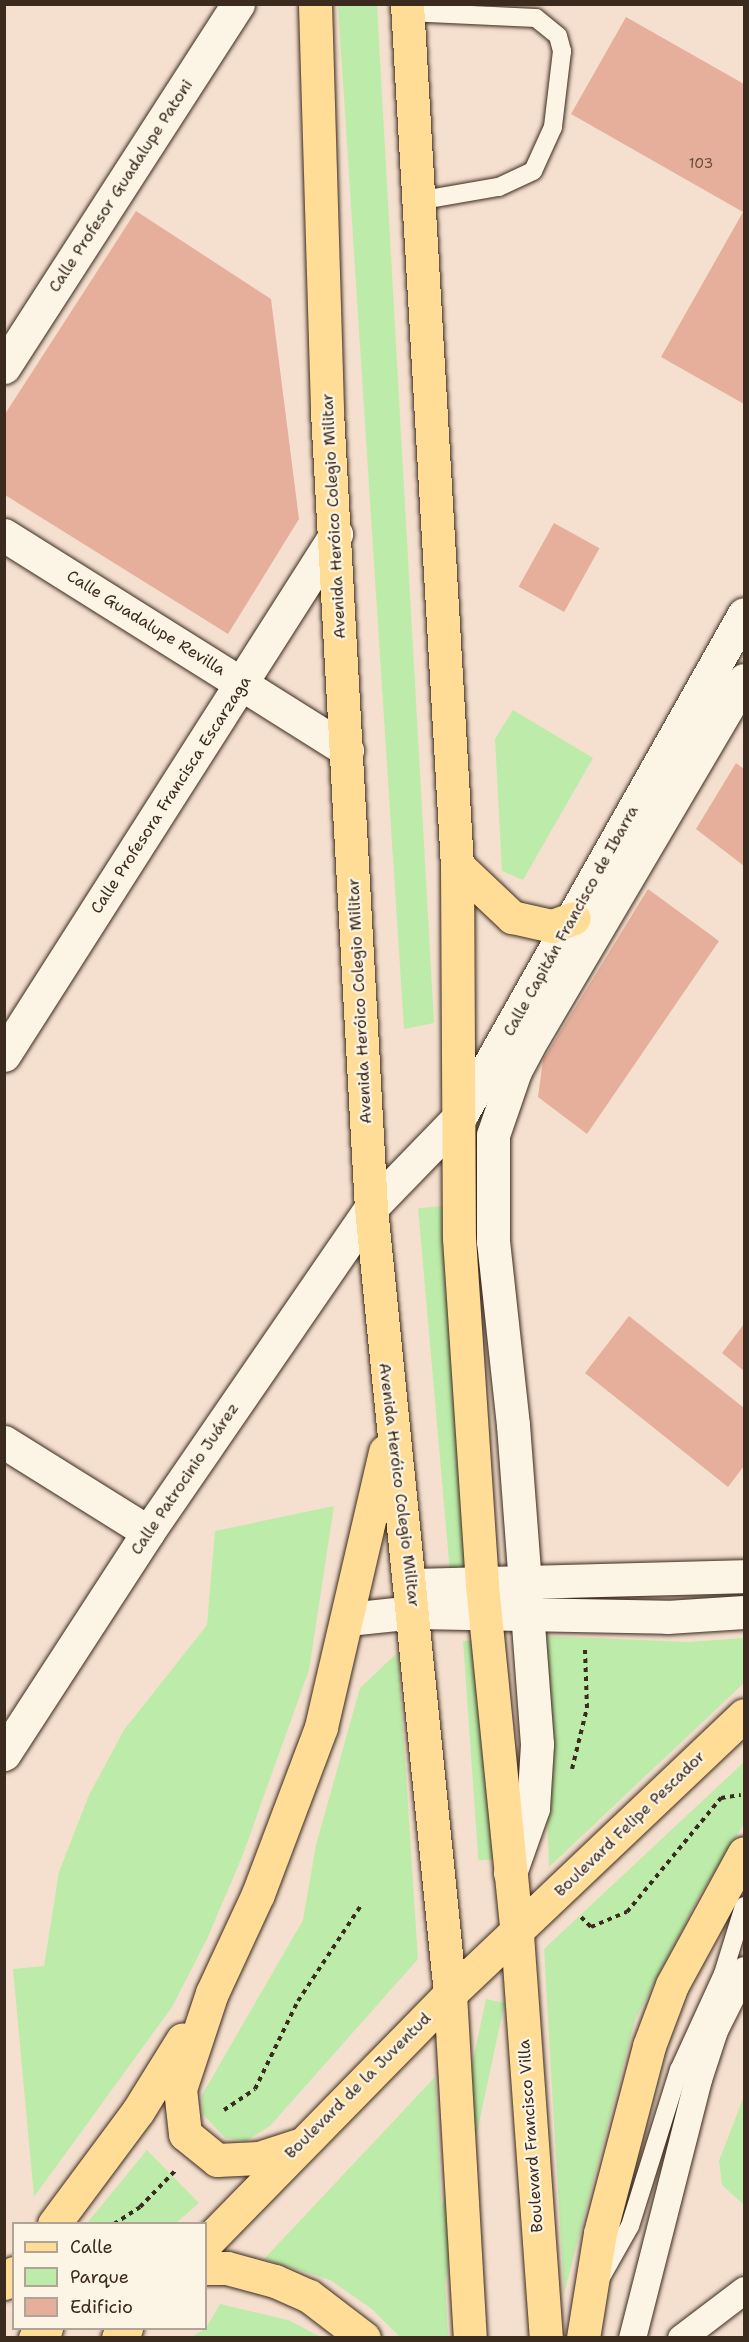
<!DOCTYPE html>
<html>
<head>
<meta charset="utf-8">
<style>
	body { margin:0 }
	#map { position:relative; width:749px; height:2342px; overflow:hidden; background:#f5e0cf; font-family:"Shantell Sans",sans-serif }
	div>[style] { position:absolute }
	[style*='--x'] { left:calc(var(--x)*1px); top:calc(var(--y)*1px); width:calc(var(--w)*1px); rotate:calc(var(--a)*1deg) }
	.green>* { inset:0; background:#bdeba9; transform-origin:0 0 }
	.building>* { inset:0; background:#e6af9c; transform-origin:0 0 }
	.path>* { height:4px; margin-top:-2px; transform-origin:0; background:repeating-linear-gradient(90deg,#3b2a1e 0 4.5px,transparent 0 9px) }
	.roads { filter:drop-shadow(0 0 2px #3b2a1e) drop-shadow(0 0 2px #3b2a1e) }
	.service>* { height:18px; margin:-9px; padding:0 9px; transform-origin:9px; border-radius:9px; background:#fcf5e5 }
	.pedestrian>* { height:27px; margin:-13.5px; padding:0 13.5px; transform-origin:13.5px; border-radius:13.5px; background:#fcf5e5 }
	.minor>* { height:33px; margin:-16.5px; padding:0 16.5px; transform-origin:16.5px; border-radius:16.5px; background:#fcf5e5 }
	.tertiary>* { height:33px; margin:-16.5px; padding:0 16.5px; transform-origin:16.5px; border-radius:16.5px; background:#fcf5e5 }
	.primary>* { height:33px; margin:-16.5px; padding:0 16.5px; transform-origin:16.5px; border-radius:16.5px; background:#ffdd96 }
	span { translate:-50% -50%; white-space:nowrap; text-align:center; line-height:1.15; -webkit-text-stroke:4.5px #fcf5e5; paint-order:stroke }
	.number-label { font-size:14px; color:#664b3e }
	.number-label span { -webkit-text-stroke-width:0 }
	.street-label { font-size:16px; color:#3b2a1e }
	.frame { position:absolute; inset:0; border:6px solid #3b2a1e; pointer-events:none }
	.legend { position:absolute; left:12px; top:2222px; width:195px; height:108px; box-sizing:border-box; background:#fcf5e5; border:2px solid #afa495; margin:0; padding:8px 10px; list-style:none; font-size:18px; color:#3b2a1e }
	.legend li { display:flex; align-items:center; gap:12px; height:30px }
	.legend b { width:30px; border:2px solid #afa495 }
</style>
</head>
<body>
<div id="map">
	<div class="green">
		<div style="clip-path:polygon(338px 5px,377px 5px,434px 1023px,404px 1029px)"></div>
		<div style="clip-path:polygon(513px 710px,593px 758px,523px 880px,502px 871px,495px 739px)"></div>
		<div style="left:444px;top:1206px;width:366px;height:26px;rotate:85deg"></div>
		<div style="clip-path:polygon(334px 1506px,309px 1670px,242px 1857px,207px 1939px,172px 2007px,34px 2197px,13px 1969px,44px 1966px,59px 1872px,89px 1795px,124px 1730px,207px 1625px,215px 1531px)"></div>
		<div style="clip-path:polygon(541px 1636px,688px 1642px,744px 1638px,744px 1683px,549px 1867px)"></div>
		<div style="left:478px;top:1640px;width:220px;height:15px;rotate:86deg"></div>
		<div style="clip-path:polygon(398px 1652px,418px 1959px,270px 2126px,246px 2141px,225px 2138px,203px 2114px,202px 2095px,303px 1920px,316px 1845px,360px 1688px)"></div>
		<div style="clip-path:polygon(744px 1762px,744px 1824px,700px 1895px,635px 2020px,564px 2294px,544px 1949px)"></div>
		<div style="left:486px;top:1999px;width:19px;height:338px;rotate:12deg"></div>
		<div style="clip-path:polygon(435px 2077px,448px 2337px,400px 2337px,372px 2309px,330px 2280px,264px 2259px)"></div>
		<div style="clip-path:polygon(744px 2096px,744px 2205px,722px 2185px,719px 2161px)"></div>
		<div style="clip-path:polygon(147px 2150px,199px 2203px,176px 2223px,87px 2223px)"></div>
		<div style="clip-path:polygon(220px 2304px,288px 2320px,321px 2337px,192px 2337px,206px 2328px)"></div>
	</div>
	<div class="building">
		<div style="clip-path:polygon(626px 17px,744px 84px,744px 404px,661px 357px,743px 212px,571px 114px)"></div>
		<div style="clip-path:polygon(136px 211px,271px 299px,299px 519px,228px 634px,5px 495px,5px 414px)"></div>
		<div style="left:554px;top:523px;width:52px;height:73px;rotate:29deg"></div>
		<div style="clip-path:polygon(736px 763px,744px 769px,744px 866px,696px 829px)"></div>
		<div style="clip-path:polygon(648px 889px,719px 941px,587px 1134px,538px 1097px,543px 1060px)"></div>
		<div style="clip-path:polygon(629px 1316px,744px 1408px,744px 1466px,728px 1487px,585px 1373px)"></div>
		<div style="clip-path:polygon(744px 1324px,744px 1371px,722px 1353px)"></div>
	</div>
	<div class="path">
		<div style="--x:572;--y:1769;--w:63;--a:-76.2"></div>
		<div style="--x:587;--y:1708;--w:58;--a:-92"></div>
		<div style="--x:581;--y:1917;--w:14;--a:45"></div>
		<div style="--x:591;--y:1927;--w:39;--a:-23"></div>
		<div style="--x:627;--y:1912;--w:148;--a:-50.5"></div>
		<div style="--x:721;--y:1798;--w:20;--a:-9"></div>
		<div style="--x:224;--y:2110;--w:37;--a:-34"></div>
		<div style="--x:255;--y:2089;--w:98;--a:-64"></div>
		<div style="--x:298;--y:2001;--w:113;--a:-56.6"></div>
		<div style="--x:114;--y:2224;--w:31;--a:-33"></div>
		<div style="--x:140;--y:2207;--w:52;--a:-45.8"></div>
	</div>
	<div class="roads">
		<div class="service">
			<div style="--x:407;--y:12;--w:129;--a:2.7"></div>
			<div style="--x:536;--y:18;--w:28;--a:39"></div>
			<div style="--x:558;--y:36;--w:16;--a:75"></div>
			<div style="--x:562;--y:51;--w:77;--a:96.8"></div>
			<div style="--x:553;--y:127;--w:48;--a:114.4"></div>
			<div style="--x:533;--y:171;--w:38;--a:155"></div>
			<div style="--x:498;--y:187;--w:81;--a:170.1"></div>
			<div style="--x:600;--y:2279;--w:61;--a:-60.5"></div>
			<div style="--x:630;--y:2226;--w:164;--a:-72.6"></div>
			<div style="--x:679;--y:2070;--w:106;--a:-65.4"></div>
			<div style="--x:723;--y:1974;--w:71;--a:-72.8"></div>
		</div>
		<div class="pedestrian">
			<div style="--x:632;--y:2338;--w:267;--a:-75.7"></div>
			<div style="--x:698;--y:2079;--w:52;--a:-71.9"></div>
			<div style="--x:714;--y:2030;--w:67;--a:-63.4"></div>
			<div style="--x:681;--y:2338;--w:79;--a:-37.3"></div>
		</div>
		<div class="minor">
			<div style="--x:4;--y:367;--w:432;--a:-57.2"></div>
			<div style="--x:4;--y:535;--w:405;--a:32.1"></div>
			<div style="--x:4;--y:1055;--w:618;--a:-57.49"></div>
			<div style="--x:4;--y:1442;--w:170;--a:32"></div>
			<div style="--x:411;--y:1585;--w:333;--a:-1.5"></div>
			<div style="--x:348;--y:1619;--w:67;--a:-6"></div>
			<div style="--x:415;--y:1612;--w:252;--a:1.1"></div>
			<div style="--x:667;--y:1617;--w:77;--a:-3.7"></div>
			<div style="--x:4;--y:1754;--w:265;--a:-57"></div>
			<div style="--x:148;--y:1532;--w:393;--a:-55.5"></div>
			<div style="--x:510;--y:1873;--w:69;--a:-70.5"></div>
			<div style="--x:533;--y:1808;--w:64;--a:-86.4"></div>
			<div style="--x:537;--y:1744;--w:320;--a:-94.3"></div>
			<div style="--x:513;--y:1425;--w:185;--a:-96.2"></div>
			<div style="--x:493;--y:1241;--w:106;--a:-90"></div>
			<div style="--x:493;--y:1135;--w:68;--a:-71"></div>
			<div style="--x:515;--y:1071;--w:40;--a:-62"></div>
			<div style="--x:534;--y:1036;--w:413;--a:-59.5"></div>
		</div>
		<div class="tertiary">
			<div style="--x:371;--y:1208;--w:129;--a:-45.9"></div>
			<div style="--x:461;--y:1115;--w:575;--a:-60.54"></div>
		</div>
		<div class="primary">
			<div style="--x:315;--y:4;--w:408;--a:88.3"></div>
			<div style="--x:327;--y:412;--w:797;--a:86.84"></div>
			<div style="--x:371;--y:1208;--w:790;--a:84.26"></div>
			<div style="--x:450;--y:1994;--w:345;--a:86.7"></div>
			<div style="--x:407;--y:4;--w:862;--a:86.68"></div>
			<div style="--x:457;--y:865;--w:373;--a:89.7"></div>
			<div style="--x:459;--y:1238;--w:348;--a:86.2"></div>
			<div style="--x:482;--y:1585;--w:352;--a:84.3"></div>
			<div style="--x:517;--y:1935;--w:404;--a:85.9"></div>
			<div style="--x:457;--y:865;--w:76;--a:43.4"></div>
			<div style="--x:512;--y:917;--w:41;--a:12.7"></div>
			<div style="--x:552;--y:926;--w:23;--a:-20"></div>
			<div style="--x:299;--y:2145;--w:42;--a:162"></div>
			<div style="--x:259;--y:2158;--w:42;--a:177.3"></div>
			<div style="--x:217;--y:2160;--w:41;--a:-140.9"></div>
			<div style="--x:185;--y:2134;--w:45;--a:-96.3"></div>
			<div style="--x:180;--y:2089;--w:101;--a:-71.6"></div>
			<div style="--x:212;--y:1993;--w:109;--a:-65.1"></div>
			<div style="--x:258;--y:1894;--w:178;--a:-69.3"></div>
			<div style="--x:321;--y:1727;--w:283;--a:-76.9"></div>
			<div style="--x:54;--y:2224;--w:141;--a:-53.4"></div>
			<div style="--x:138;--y:2111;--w:84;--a:-58.2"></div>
			<div style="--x:206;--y:2243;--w:349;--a:-45.6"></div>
			<div style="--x:450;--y:1994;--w:405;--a:-43.5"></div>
			<div style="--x:206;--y:2268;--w:21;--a:0"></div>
			<div style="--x:227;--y:2268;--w:50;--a:15.2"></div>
			<div style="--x:275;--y:2281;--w:37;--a:24"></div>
			<div style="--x:309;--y:2296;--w:69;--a:37.4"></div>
			<div style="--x:4;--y:2283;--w:14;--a:-45"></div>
			<div style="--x:35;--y:2338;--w:15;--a:-42"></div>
			<div style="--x:118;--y:2338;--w:13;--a:-51"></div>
			<div style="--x:583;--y:2338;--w:106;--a:-80.8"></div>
			<div style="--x:600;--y:2233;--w:193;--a:-75.3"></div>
			<div style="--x:649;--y:2046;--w:65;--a:-69.3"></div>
			<div style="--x:672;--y:1985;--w:150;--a:-61.4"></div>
		</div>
	</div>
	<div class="number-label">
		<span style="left:701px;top:163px">103</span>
	</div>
	<div class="street-label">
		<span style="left:121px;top:186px;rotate:-57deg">Calle Profesor Guadalupe Patoni</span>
		<span style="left:334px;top:516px;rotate:-93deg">Avenida Heróico Colegio Militar</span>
		<span style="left:146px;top:623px;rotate:32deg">Calle Guadalupe Revilla</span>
		<span style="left:171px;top:795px;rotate:-57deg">Calle Profesora Francisca Escarzaga</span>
		<span style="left:571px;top:921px;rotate:-61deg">Calle Capitán Francisco de Ibarra</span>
		<span style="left:360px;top:1001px;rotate:-93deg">Avenida Heróico Colegio Militar</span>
		<span style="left:185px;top:1479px;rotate:-56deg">Calle Patrocinio Juárez</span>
		<span style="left:399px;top:1485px;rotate:83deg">Avenida Heróico Colegio Militar</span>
		<span style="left:630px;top:1824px;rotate:-44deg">Boulevard Felipe Pescador</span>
		<span style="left:358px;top:2086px;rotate:-45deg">Boulevard de la Juventud</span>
		<span style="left:531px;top:2136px;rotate:-94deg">Boulevard Francisco Villa</span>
	</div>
	<div class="frame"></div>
	<ul class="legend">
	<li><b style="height:8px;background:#ffdd96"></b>Calle</li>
	<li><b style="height:16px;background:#bdeba9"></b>Parque</li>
	<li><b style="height:16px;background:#e6af9c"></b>Edificio</li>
	</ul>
</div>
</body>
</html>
